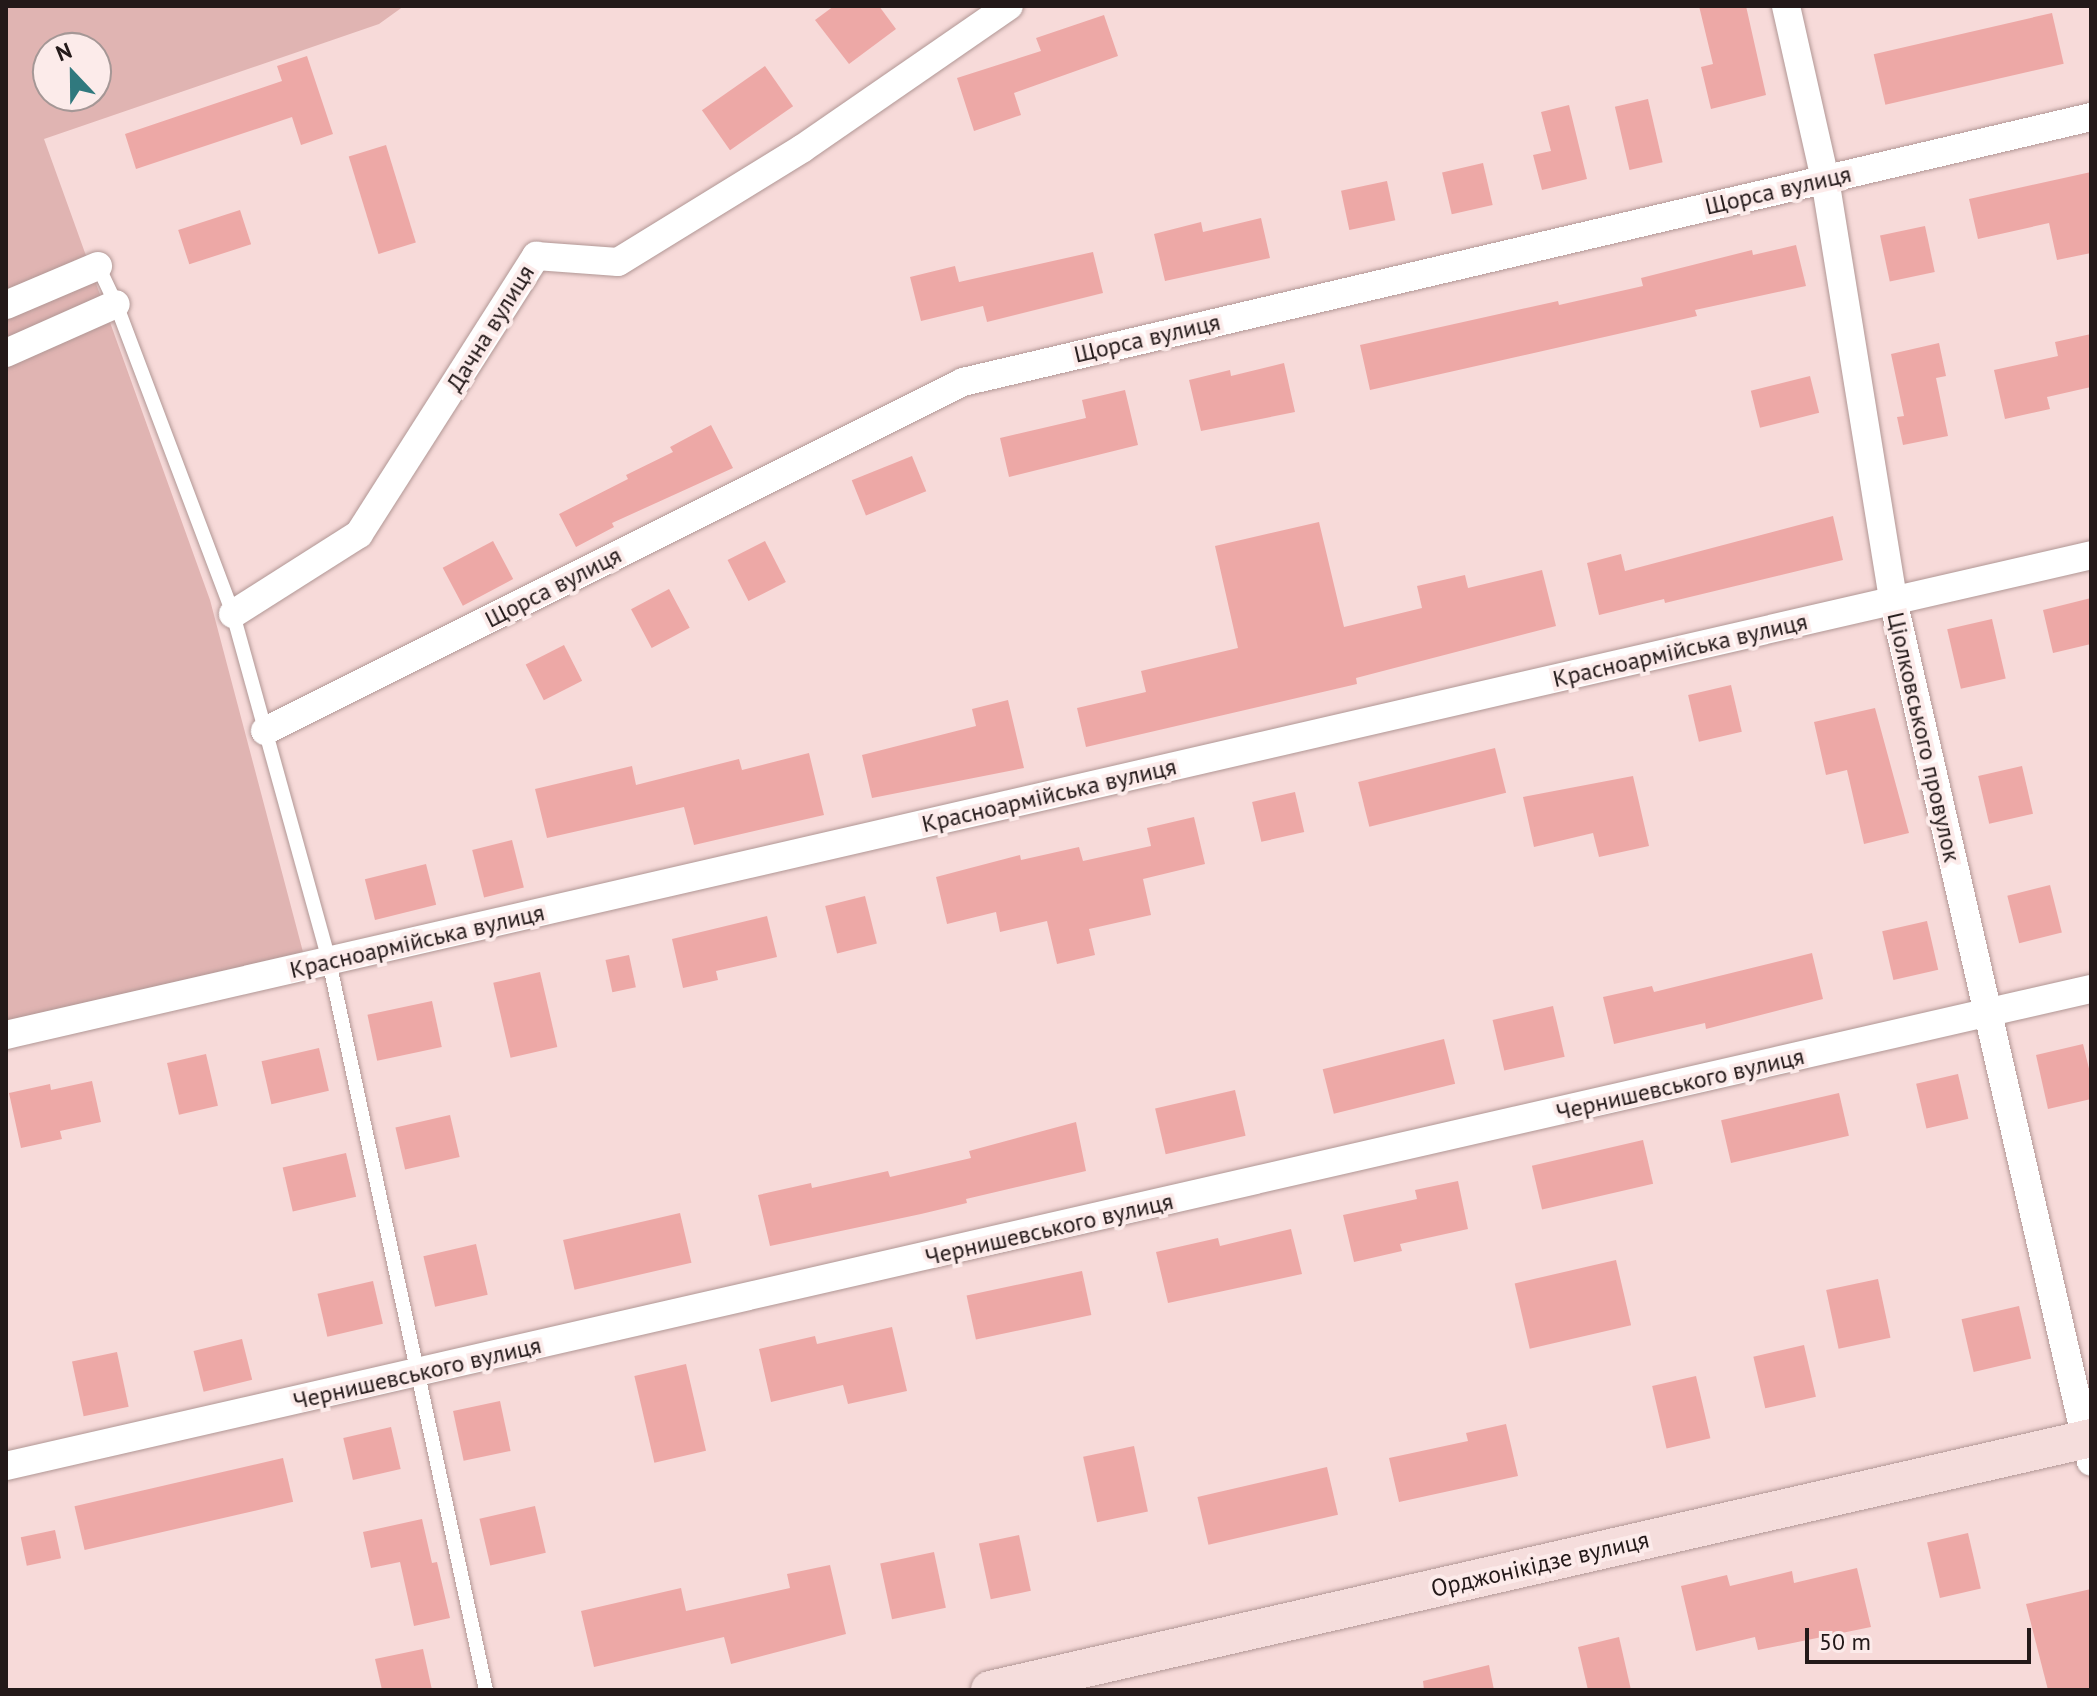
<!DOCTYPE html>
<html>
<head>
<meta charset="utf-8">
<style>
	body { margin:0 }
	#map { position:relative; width:2097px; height:1696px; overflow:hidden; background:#f7dad9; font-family:"PT Sans",sans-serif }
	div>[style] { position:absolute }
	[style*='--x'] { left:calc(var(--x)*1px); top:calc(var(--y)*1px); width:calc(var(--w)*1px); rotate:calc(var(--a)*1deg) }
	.green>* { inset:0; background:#e0b4b2 }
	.building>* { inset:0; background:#eda8a6; transform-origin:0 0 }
	.roads { filter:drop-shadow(0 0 2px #b19795) drop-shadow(0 0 2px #b19795) }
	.lane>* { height:14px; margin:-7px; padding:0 7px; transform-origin:7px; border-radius:7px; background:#fff }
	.street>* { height:28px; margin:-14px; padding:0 14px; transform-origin:14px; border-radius:14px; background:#fff }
	.secondary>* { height:38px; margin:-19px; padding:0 19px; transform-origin:19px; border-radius:19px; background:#f5dddc }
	span { translate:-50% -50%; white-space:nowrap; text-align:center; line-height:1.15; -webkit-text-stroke:8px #fcebea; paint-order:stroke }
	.street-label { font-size:24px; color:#231919 }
	.frame { position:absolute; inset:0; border:8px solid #231919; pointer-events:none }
	.north { position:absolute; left:32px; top:32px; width:80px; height:80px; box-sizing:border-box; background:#fcebea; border:2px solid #a59796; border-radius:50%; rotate:338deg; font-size:22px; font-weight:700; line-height:32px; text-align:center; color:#231919 }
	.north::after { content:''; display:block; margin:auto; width:28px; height:36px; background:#30797e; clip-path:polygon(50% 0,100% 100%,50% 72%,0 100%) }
	.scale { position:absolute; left:1805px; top:1628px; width:226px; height:36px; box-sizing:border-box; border:4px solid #231919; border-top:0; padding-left:10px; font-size:24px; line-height:28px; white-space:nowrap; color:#231919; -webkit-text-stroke:6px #fcebea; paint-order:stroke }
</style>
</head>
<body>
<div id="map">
	<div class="green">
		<div style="clip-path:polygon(evenodd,6px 6px,404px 6px,379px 24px,44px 139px,210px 600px,303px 952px,6px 1021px,6px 6px,48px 48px,96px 48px,96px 96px,48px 96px,48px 48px)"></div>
	</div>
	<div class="building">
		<div style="clip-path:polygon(834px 6px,879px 6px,896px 29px,849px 64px,815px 20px)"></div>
		<div style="clip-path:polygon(1699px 6px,1746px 6px,1766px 95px,1711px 109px,1701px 67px,1713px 64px)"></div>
		<div style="left:2052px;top:13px;width:52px;height:183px;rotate:77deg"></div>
		<div style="clip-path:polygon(1104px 15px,1118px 56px,1014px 93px,1021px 115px,974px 131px,957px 78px,1041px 51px,1036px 38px)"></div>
		<div style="clip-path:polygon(307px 56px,333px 134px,301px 145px,292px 117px,136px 169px,125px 134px,282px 81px,277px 66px)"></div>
		<div style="left:765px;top:66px;width:49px;height:77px;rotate:55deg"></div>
		<div style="left:1648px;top:99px;width:65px;height:34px;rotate:77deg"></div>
		<div style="clip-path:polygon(1569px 105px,1587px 179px,1542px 190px,1533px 155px,1551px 151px,1541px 112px)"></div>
		<div style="left:386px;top:145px;width:102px;height:39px;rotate:73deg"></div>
		<div style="left:1483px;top:163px;width:43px;height:42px;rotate:77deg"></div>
		<div style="clip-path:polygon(2091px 172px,2091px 253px,2057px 260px,2049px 223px,1978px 239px,1969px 199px)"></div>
		<div style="left:1387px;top:181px;width:40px;height:47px;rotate:78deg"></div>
		<div style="left:240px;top:210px;width:36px;height:65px;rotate:72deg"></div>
		<div style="clip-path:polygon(1261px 218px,1270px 258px,1165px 281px,1154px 234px,1201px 222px,1203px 232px)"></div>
		<div style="left:1925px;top:226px;width:47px;height:46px;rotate:78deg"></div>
		<div style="clip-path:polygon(1796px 245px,1806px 286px,1695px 310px,1697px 316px,1370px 390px,1360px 345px,1558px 301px,1559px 305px,1643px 286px,1641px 278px,1752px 250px,1753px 255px)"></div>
		<div style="clip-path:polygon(1093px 252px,1103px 293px,987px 322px,983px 306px,921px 321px,910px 277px,955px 266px,959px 282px)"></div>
		<div style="clip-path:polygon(2091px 334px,2091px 387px,2047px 397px,2050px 409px,2005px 419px,1994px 370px,2058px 356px,2055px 342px)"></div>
		<div style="clip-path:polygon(1939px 343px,1946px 376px,1936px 378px,1948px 436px,1903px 445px,1897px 417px,1904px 416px,1891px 354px)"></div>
		<div style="clip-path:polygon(1284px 363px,1295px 412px,1201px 431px,1189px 380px,1230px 370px,1231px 376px)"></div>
		<div style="left:1810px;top:376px;width:38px;height:61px;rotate:76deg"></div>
		<div style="clip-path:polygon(1125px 390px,1138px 445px,1009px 477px,1000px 438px,1086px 418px,1082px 400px)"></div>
		<div style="clip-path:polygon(711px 425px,733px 468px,612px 523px,614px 527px,576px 547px,559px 514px,628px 479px,626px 475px,673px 452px,670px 447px)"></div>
		<div style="left:912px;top:456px;width:38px;height:65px;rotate:68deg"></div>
		<div style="clip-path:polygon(1833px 516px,1843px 560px,1665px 603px,1664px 599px,1599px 615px,1587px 563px,1621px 554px,1625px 571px)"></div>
		<div style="clip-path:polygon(1319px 522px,1344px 627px,1422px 608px,1417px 586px,1465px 575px,1468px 588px,1542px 570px,1556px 626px,1356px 678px,1357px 684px,1086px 747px,1077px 708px,1146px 692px,1141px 671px,1238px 648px,1215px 546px)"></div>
		<div style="left:493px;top:541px;width:43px;height:57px;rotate:62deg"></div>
		<div style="left:765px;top:541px;width:46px;height:42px;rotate:63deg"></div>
		<div style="left:669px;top:589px;width:44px;height:43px;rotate:62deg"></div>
		<div style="clip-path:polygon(2091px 598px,2091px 644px,2053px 653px,2043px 610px)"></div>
		<div style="left:1992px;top:619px;width:61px;height:46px;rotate:77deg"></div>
		<div style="left:564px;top:645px;width:40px;height:43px;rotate:63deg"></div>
		<div style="left:1731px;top:685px;width:48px;height:44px;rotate:77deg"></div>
		<div style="clip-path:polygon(1008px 700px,1024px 768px,872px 798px,862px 755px,976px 726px,972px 709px)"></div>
		<div style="clip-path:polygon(1875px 708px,1909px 833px,1864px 844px,1847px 770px,1826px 775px,1814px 722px)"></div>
		<div style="left:1495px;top:748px;width:46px;height:141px;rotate:76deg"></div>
		<div style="clip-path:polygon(809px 753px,824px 815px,694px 845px,684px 807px,547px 838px,535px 789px,632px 766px,636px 785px,739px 759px,742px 770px)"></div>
		<div style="left:2022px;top:766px;width:49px;height:45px;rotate:77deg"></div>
		<div style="clip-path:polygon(1633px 776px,1649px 846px,1599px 857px,1593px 833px,1534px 847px,1523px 797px)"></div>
		<div style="left:1295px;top:792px;width:41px;height:44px;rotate:77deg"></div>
		<div style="clip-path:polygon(1194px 817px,1205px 864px,1143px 879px,1151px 915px,1089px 929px,1095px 955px,1057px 964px,1047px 921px,1000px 932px,996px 912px,947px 924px,936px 877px,1020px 855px,1021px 860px,1079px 847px,1083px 861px,1151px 846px,1147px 828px)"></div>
		<div style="left:512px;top:840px;width:49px;height:41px;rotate:76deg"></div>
		<div style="left:426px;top:864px;width:42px;height:63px;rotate:76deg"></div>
		<div style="left:2050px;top:885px;width:49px;height:44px;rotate:76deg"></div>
		<div style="left:865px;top:896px;width:49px;height:41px;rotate:76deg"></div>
		<div style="clip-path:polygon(767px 916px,777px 957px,716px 971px,718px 980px,683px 988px,672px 939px)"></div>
		<div style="left:1927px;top:921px;width:50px;height:46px;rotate:77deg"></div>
		<div style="clip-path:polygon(1812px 953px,1823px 999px,1706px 1029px,1705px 1023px,1614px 1044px,1603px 997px,1652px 986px,1654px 992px)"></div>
		<div style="left:629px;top:955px;width:33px;height:24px;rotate:78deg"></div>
		<div style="left:540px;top:972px;width:77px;height:48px;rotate:77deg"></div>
		<div style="left:432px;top:1001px;width:47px;height:66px;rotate:78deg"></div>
		<div style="left:1553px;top:1006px;width:52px;height:62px;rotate:77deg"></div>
		<div style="left:1444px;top:1039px;width:46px;height:125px;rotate:76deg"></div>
		<div style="clip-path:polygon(2083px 1044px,2091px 1077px,2091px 1099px,2048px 1109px,2036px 1055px)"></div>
		<div style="left:319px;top:1048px;width:44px;height:59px;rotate:77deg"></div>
		<div style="left:206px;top:1054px;width:53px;height:40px;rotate:77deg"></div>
		<div style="left:1958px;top:1074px;width:46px;height:43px;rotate:77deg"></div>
		<div style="clip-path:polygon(92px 1081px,101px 1122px,60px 1131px,62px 1139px,21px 1148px,9px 1093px,50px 1084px,51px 1090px)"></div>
		<div style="left:1235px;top:1090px;width:47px;height:82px;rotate:77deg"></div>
		<div style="left:1839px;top:1093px;width:44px;height:121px;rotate:77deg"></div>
		<div style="left:450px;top:1115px;width:43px;height:56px;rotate:77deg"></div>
		<div style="clip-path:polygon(1076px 1122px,1086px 1171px,966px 1199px,967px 1203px,921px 1214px,770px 1246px,758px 1195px,811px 1183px,812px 1188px,888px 1171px,890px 1177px,971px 1158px,969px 1151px)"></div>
		<div style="left:1643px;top:1140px;width:45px;height:114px;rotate:77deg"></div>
		<div style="left:346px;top:1153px;width:45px;height:65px;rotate:77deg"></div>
		<div style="clip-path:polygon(1458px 1181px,1468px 1229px,1400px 1244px,1402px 1251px,1354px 1262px,1343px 1215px,1417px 1199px,1415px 1190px)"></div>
		<div style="left:680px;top:1213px;width:51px;height:120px;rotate:77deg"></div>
		<div style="clip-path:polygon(1291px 1229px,1302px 1274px,1168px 1303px,1156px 1252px,1218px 1238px,1220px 1246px)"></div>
		<div style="left:476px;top:1244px;width:52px;height:54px;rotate:77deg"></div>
		<div style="left:1616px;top:1260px;width:67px;height:104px;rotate:77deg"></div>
		<div style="left:1082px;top:1271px;width:45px;height:118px;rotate:78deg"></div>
		<div style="left:1878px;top:1279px;width:60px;height:53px;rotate:78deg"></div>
		<div style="left:373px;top:1281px;width:44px;height:57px;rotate:77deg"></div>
		<div style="left:2019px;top:1306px;width:54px;height:59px;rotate:77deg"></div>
		<div style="clip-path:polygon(892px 1327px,907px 1391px,848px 1404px,843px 1385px,771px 1402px,759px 1349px,815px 1336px,817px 1344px)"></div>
		<div style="left:242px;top:1339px;width:42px;height:50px;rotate:76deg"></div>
		<div style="left:1804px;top:1345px;width:53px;height:52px;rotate:77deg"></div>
		<div style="left:117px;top:1352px;width:56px;height:46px;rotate:78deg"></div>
		<div style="left:686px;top:1364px;width:89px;height:53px;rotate:77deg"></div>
		<div style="left:1696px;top:1376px;width:64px;height:45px;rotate:77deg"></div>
		<div style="left:500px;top:1401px;width:51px;height:48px;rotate:78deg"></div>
		<div style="clip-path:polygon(1506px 1424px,1518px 1476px,1399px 1502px,1389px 1458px,1468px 1441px,1466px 1433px)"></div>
		<div style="left:391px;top:1427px;width:43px;height:49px;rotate:77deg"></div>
		<div style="left:1134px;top:1446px;width:67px;height:52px;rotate:78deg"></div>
		<div style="left:283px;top:1458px;width:45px;height:214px;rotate:77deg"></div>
		<div style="left:1327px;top:1467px;width:49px;height:133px;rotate:77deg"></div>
		<div style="left:535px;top:1506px;width:48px;height:57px;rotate:77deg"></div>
		<div style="clip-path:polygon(422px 1519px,432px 1563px,437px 1562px,450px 1618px,414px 1626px,400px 1562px,371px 1568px,363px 1532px)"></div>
		<div style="left:55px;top:1530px;width:29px;height:35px;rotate:78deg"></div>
		<div style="left:1968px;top:1533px;width:57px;height:42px;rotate:77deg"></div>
		<div style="left:1019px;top:1535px;width:57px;height:41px;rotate:78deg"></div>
		<div style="left:934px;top:1552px;width:57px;height:55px;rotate:78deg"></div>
		<div style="clip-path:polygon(830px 1565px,846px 1634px,731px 1664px,724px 1637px,594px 1667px,581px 1611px,681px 1588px,686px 1611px,790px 1588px,787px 1574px)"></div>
		<div style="clip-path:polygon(1857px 1568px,1871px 1627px,1758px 1650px,1755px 1637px,1696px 1651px,1681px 1586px,1727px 1575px,1730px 1586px,1792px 1571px,1794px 1583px)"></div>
		<div style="clip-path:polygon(2091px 1589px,2091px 1690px,2048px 1690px,2026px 1604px)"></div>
		<div style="clip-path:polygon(1619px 1637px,1631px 1690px,1588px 1690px,1578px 1647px)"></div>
		<div style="clip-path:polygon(423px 1649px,432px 1690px,382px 1690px,375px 1659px)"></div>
		<div style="clip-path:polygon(1489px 1665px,1494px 1690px,1424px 1690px,1423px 1681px)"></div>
	</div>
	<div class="roads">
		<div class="lane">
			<div style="--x:98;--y:266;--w:42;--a:64.7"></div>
			<div style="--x:116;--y:304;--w:331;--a:69.3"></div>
			<div style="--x:233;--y:614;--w:360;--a:74.5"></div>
			<div style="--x:329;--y:961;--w:746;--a:77.85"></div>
		</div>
		<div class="street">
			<div style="--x:1786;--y:6;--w:177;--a:77.3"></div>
			<div style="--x:1825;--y:179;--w:426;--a:80.8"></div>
			<div style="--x:1893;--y:600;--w:884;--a:77.06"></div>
			<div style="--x:6;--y:305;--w:100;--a:-23"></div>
			<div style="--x:6;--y:353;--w:120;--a:-24"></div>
			<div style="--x:233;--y:614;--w:149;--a:-32.4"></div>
			<div style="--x:359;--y:534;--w:330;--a:-57.5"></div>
			<div style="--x:536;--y:256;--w:82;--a:4.2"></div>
			<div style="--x:618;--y:262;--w:217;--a:-31.6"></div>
			<div style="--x:803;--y:148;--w:250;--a:-34.6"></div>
			<div style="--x:265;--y:731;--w:780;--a:-26.57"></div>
			<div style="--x:963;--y:382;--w:1159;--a:-13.22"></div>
			<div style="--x:6;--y:1035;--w:2140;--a:-12.96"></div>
			<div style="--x:6;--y:1466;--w:2139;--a:-12.89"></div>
		</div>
		<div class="secondary">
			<div style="--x:990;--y:1690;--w:1129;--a:-12.89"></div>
		</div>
	</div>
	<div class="street-label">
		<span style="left:1778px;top:190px;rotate:-13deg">Щорса вулиця</span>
		<span style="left:490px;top:328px;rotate:-58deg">Дачна вулиця</span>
		<span style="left:1147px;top:338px;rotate:-13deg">Щорса вулиця</span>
		<span style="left:553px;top:587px;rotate:-27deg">Щорса вулиця</span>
		<span style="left:1680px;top:650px;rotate:-13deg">Красноармійська вулиця</span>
		<span style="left:1924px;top:737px;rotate:77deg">Ціолковського провулок</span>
		<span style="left:1049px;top:795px;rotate:-13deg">Красноармійська вулиця</span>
		<span style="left:417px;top:941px;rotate:-13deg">Красноармійська вулиця</span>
		<span style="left:1680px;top:1084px;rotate:-13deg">Чернишевського вулиця</span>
		<span style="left:1049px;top:1229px;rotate:-13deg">Чернишевського вулиця</span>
		<span style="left:417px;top:1373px;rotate:-13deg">Чернишевського вулиця</span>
		<span style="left:1540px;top:1564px;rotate:-13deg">Орджонікідзе вулиця</span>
	</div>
	<div class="frame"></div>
	<div class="north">N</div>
	<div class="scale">50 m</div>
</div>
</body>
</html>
